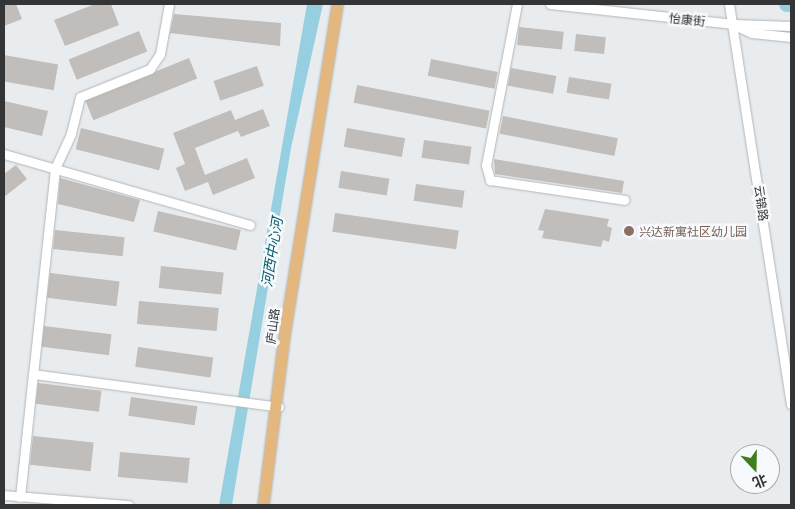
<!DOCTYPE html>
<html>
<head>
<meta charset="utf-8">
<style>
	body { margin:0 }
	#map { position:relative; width:795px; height:509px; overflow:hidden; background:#e9ecef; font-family:Georgia,"Noto Sans SC",serif }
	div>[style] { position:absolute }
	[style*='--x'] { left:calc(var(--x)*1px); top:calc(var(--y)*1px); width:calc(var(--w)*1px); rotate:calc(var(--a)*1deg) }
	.water>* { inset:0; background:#96d0e0 }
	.river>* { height:16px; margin:-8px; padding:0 8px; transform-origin:8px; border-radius:8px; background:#96d0e0 }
	.building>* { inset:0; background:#c0bdba; transform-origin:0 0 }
	.roads { filter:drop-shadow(0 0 1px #b2b5b8) drop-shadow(0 0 1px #b2b5b8) }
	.minor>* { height:9px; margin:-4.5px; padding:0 4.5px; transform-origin:4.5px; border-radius:4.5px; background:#fff }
	.major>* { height:11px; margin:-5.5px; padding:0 5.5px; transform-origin:5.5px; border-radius:5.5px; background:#e3b77d }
	.dots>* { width:14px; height:14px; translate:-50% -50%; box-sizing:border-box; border:2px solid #f6fafd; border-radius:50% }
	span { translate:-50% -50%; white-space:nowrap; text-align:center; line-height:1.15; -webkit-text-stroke:5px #f6fafd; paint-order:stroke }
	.street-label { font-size:12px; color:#343536 }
	.education-label { font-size:12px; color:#785e54 }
	.left { translate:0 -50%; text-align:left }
	.water-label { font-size:14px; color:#075a6a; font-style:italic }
	.frame { position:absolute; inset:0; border:5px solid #343536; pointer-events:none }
	.north { position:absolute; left:730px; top:444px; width:50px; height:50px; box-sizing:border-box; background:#f6fafd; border:1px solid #a8abad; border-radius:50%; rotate:159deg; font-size:14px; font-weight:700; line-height:20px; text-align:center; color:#343536 }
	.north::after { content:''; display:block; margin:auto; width:18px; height:22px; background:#407e1c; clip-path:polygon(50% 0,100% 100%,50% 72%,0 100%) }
</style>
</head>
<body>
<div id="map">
	<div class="water">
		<div style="clip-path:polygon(307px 4px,323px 4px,291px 148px,232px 505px,219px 505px)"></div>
	</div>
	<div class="river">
		<div style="--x:787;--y:4;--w:4;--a:0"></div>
	</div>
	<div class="building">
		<div style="clip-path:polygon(4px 4px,16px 4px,22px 19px,4px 26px)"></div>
		<div style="clip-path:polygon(95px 4px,111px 4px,119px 25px,65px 46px,54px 20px)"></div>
		<div style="clip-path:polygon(174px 14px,281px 23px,280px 46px,170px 33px)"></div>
		<div style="left:519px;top:27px;width:45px;height:18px;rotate:6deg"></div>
		<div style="left:139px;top:31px;width:22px;height:76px;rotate:68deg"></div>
		<div style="left:576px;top:34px;width:30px;height:17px;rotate:6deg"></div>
		<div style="left:4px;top:55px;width:55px;height:26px;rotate:10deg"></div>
		<div style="left:189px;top:58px;width:22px;height:112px;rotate:68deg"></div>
		<div style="left:431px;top:59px;width:68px;height:17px;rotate:11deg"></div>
		<div style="left:257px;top:66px;width:21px;height:46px;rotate:71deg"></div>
		<div style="left:511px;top:68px;width:46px;height:18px;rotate:10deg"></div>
		<div style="left:569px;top:77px;width:43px;height:16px;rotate:9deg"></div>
		<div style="left:357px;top:85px;width:135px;height:18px;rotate:11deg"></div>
		<div style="clip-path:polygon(4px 101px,48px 111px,42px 136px,4px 127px)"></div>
		<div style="clip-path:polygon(263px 109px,270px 126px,241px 137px,238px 131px,195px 148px,205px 175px,247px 158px,255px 178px,213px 195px,208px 182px,185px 191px,176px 168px,185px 164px,173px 133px,231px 110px,235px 120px)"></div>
		<div style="left:503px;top:116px;width:117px;height:18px;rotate:11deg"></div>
		<div style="left:81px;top:128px;width:86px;height:22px;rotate:14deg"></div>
		<div style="left:347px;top:128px;width:59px;height:19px;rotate:10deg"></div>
		<div style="left:424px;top:140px;width:48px;height:18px;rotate:8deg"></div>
		<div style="clip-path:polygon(494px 159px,624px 181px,622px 193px,495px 174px)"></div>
		<div style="clip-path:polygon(16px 165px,27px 179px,4px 197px,4px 174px)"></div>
		<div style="left:341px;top:171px;width:49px;height:17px;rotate:9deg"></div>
		<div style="clip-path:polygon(60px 178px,140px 200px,134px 222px,58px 204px)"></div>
		<div style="left:416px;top:184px;width:49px;height:17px;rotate:8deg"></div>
		<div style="clip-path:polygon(545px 209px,609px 219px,607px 226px,612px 228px,609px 242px,603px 240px,601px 247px,542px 238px,544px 231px,538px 230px)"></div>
		<div style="left:158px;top:211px;width:85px;height:21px;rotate:13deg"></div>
		<div style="left:335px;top:213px;width:125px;height:19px;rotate:8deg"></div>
		<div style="left:55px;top:230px;width:70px;height:19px;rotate:6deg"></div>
		<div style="left:161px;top:266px;width:63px;height:22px;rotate:6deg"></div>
		<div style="left:50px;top:273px;width:70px;height:25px;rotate:7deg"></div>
		<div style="left:139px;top:301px;width:80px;height:23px;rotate:5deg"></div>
		<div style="left:44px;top:326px;width:68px;height:21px;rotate:7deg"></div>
		<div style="left:138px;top:347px;width:76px;height:20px;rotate:8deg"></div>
		<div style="left:38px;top:383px;width:64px;height:21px;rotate:7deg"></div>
		<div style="left:131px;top:397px;width:67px;height:19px;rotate:8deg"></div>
		<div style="left:33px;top:436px;width:61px;height:29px;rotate:6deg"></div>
		<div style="left:120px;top:452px;width:70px;height:25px;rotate:5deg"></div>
	</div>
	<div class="roads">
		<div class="minor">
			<div style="--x:169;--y:4;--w:51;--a:100.2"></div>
			<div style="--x:160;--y:54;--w:18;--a:124"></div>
			<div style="--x:150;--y:69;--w:75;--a:158.2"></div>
			<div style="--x:80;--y:97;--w:38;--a:104"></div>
			<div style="--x:71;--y:134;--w:38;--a:115"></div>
			<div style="--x:55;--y:169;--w:206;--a:96.1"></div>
			<div style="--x:33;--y:374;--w:248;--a:7.6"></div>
			<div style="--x:517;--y:4;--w:164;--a:100.9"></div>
			<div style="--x:486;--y:165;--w:16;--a:75"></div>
			<div style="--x:490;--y:180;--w:136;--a:8.4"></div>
			<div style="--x:550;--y:4;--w:185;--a:6.2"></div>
			<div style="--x:734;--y:24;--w:57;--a:2"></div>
			<div style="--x:729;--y:4;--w:405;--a:81.2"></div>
			<div style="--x:734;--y:25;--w:20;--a:24"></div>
			<div style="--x:752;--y:33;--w:39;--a:6"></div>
			<div style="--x:4;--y:154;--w:256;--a:16.1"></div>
			<div style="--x:4;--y:495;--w:125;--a:4.6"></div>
			<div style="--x:20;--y:497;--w:124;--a:-84"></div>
		</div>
		<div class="major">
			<div style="--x:263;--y:505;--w:170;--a:-82.9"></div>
			<div style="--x:284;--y:336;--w:336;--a:-80.9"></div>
		</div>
	</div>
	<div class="dots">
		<div style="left:629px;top:231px;background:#8d6e63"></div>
	</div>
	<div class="street-label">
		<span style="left:687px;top:19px;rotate:6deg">怡康街</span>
		<span style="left:762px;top:203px;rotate:82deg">云锦路</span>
		<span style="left:272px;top:326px;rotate:-83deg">庐山路</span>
	</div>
	<div class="education-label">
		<span class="left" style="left:639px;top:231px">兴达新寓社区幼儿园</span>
	</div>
	<div class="water-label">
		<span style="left:271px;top:252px;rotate:-81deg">河西中心河</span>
	</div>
	<div class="frame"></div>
	<div class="north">北</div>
</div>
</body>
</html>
